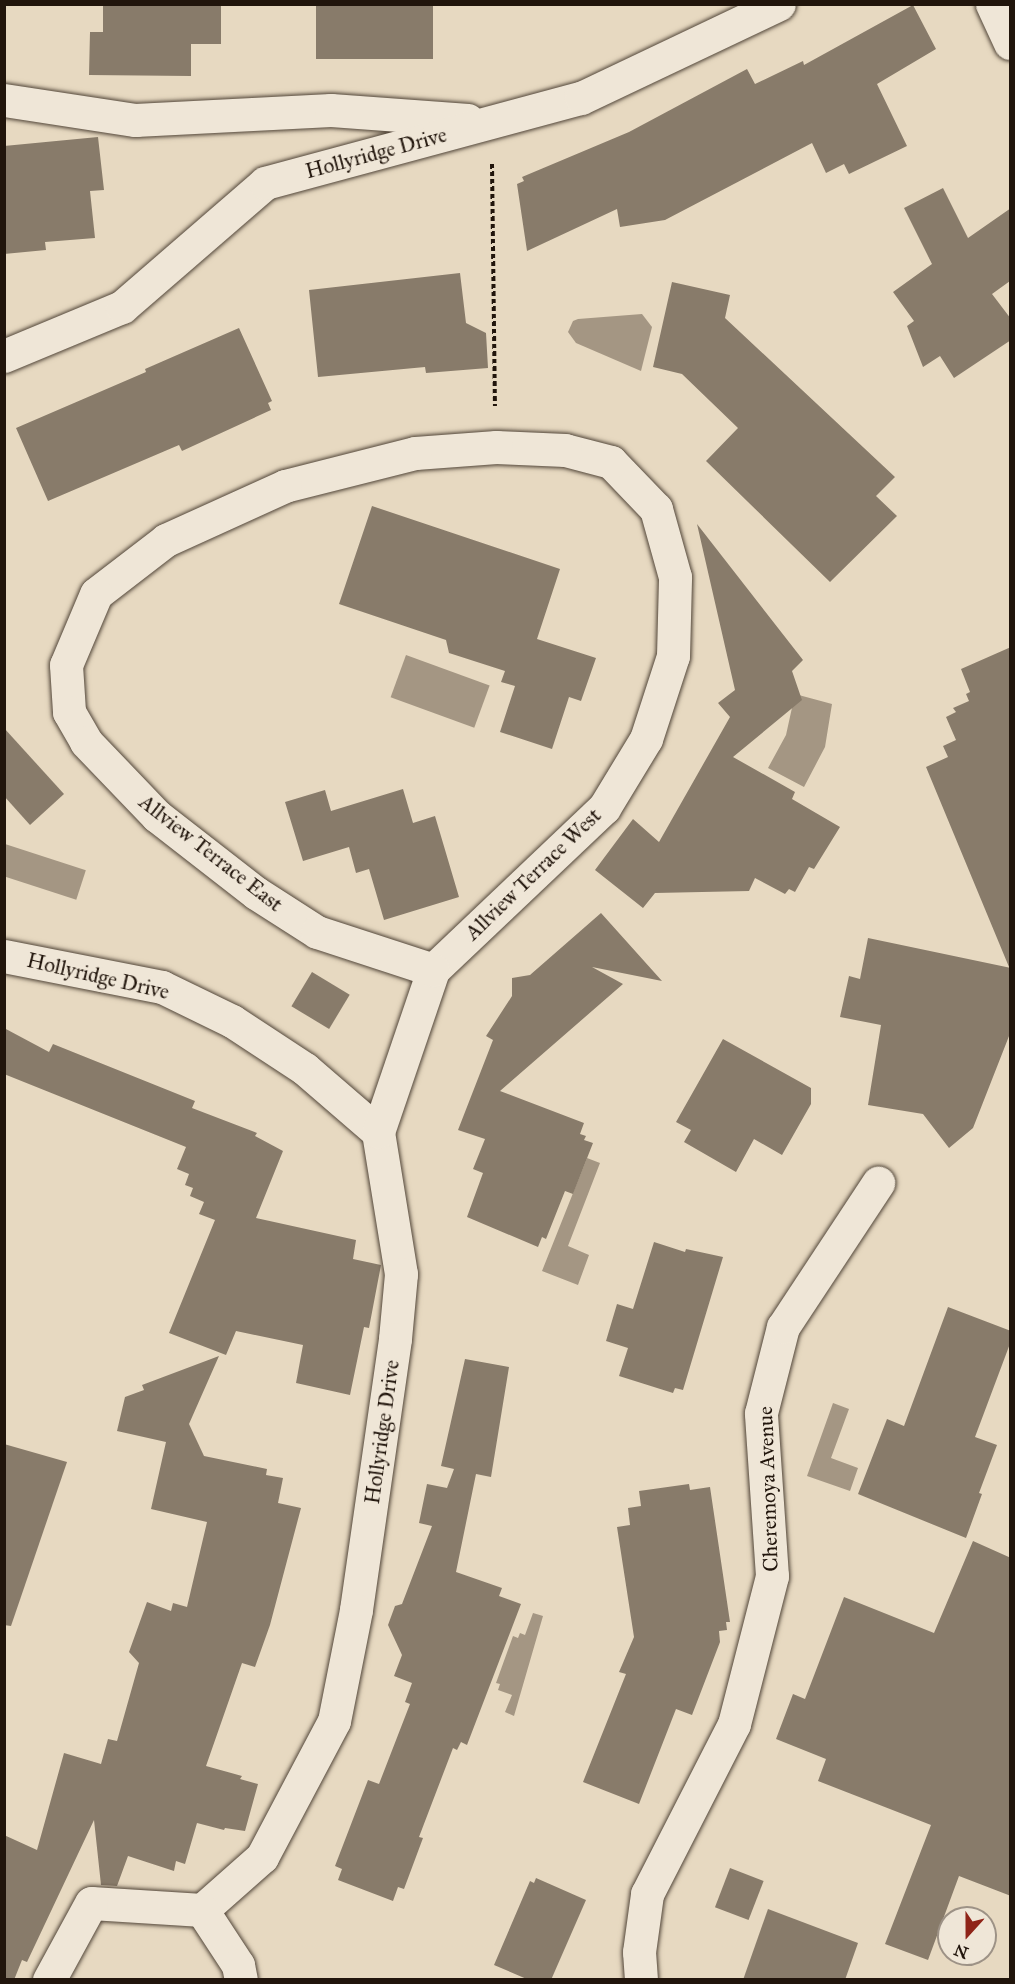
<!DOCTYPE html>
<html>
<head>
<meta charset="utf-8">
<style>
	body { margin:0 }
	#map { position:relative; width:1015px; height:1984px; overflow:hidden; background:#e7d9c1; font-family:"IM FELL Great Primer",serif }
	div>[style] { position:absolute }
	[style*='--x'] { left:calc(var(--x)*1px); top:calc(var(--y)*1px); width:calc(var(--w)*1px); rotate:calc(var(--a)*1deg) }
	.water>* { inset:0; background:#a49683; transform-origin:0 0 }
	.building>* { inset:0; background:#887b6a; transform-origin:0 0 }
	.path>* { height:4px; margin-top:-2px; transform-origin:0; background:repeating-linear-gradient(90deg,#21150c 0 4.5px,transparent 0 7.5px) }
	.roads { filter:drop-shadow(0 0 2px #524639) drop-shadow(0 0 2px #524639) }
	.minor>* { height:33px; margin:-16.5px; padding:0 16.5px; transform-origin:16.5px; border-radius:16.5px; background:#efe6d7 }
	span { translate:-50% -50%; white-space:nowrap; text-align:center; line-height:1.15; -webkit-text-stroke:4.5px #efe6d7; paint-order:stroke }
	.street-label { font-size:21px; color:#21150c }
	.frame { position:absolute; inset:0; border:6px solid #21150c; pointer-events:none }
	.north { position:absolute; left:937px; top:1906px; width:60px; height:60px; box-sizing:border-box; background:#efe6d7; border:2px solid #9d9286; border-radius:50%; rotate:201deg; font-size:16px; font-weight:700; line-height:24px; text-align:center; color:#21150c }
	.north::after { content:''; display:block; margin:auto; width:21px; height:27px; background:#8f2418; clip-path:polygon(50% 0,100% 100%,50% 72%,0 100%) }
</style>
</head>
<body>
<div id="map">
	<div class="water">
		<div style="clip-path:polygon(642px 314px,652px 327px,641px 371px,576px 343px,568px 332px,573px 321px,578px 319px)"></div>
		<div style="left:406px;top:655px;width:89px;height:45px;rotate:20deg"></div>
		<div style="clip-path:polygon(795px 694px,832px 704px,825px 747px,804px 787px,768px 768px,786px 735px)"></div>
		<div style="left:5px;top:844px;width:85px;height:31px;rotate:18deg"></div>
		<div style="clip-path:polygon(587px 1158px,600px 1163px,568px 1246px,589px 1255px,578px 1285px,542px 1271px)"></div>
		<div style="clip-path:polygon(833px 1403px,849px 1409px,831px 1458px,858px 1468px,850px 1491px,807px 1476px)"></div>
		<div style="clip-path:polygon(533px 1613px,543px 1616px,514px 1716px,505px 1712px,512px 1695px,498px 1690px,500px 1684px,496px 1683px,513px 1636px,518px 1638px,520px 1633px,525px 1635px)"></div>
	</div>
	<div class="building">
		<div style="clip-path:polygon(103px 4px,221px 4px,221px 44px,191px 44px,191px 76px,89px 75px,90px 32px,103px 32px)"></div>
		<div style="left:316px;top:4px;width:117px;height:55px"></div>
		<div style="clip-path:polygon(913px 5px,936px 49px,877px 84px,907px 146px,849px 174px,844px 164px,826px 173px,812px 143px,665px 220px,620px 227px,617px 209px,527px 251px,517px 184px,524px 181px,522px 177px,629px 132px,747px 69px,755px 84px,803px 61px,804px 65px)"></div>
		<div style="clip-path:polygon(98px 137px,104px 190px,90px 191px,95px 238px,45px 242px,46px 250px,4px 254px,4px 146px)"></div>
		<div style="clip-path:polygon(943px 188px,968px 238px,1011px 208px,1010px 281px,992px 294px,1011px 319px,1011px 340px,954px 378px,940px 356px,923px 367px,907px 326px,914px 321px,893px 292px,932px 264px,904px 208px)"></div>
		<div style="clip-path:polygon(460px 273px,466px 323px,486px 333px,488px 368px,426px 373px,425px 367px,318px 377px,309px 290px)"></div>
		<div style="clip-path:polygon(672px 282px,730px 295px,725px 318px,895px 477px,876px 496px,897px 516px,830px 582px,706px 461px,738px 428px,682px 374px,653px 367px)"></div>
		<div style="clip-path:polygon(239px 328px,272px 401px,268px 403px,271px 410px,182px 451px,179px 445px,48px 501px,16px 428px,146px 372px,145px 369px)"></div>
		<div style="clip-path:polygon(372px 506px,560px 569px,537px 639px,596px 658px,581px 701px,569px 697px,552px 749px,500px 732px,515px 686px,501px 682px,505px 671px,449px 653px,446px 640px,339px 604px)"></div>
		<div style="clip-path:polygon(697px 524px,803px 660px,792px 671px,802px 700px,733px 757px,795px 792px,792px 799px,840px 827px,814px 869px,809px 867px,795px 892px,789px 889px,785px 894px,755px 878px,749px 891px,655px 893px,643px 908px,595px 870px,633px 819px,659px 842px,730px 717px,718px 703px,735px 690px)"></div>
		<div style="clip-path:polygon(1011px 647px,1011px 967px,1009px 967px,926px 767px,948px 757px,943px 746px,956px 740px,946px 717px,956px 712px,953px 708px,969px 701px,966px 694px,970px 692px,961px 669px)"></div>
		<div style="clip-path:polygon(4px 728px,64px 794px,30px 825px,4px 796px)"></div>
		<div style="clip-path:polygon(403px 789px,413px 823px,435px 816px,459px 897px,384px 920px,369px 869px,356px 873px,349px 847px,303px 861px,285px 802px,325px 790px,331px 811px)"></div>
		<div style="clip-path:polygon(601px 913px,662px 981px,592px 967px,623px 984px,500px 1091px,584px 1123px,580px 1134px,586px 1136px,584px 1140px,593px 1143px,573px 1194px,565px 1191px,546px 1239px,542px 1237px,538px 1247px,467px 1217px,483px 1173px,473px 1169px,485px 1139px,458px 1130px,493px 1040px,486px 1036px,512px 996px,512px 978px,530px 975px)"></div>
		<div style="clip-path:polygon(868px 938px,1011px 968px,1011px 1031px,973px 1128px,949px 1148px,923px 1114px,868px 1105px,881px 1025px,840px 1017px,849px 976px,860px 979px)"></div>
		<div style="left:312px;top:972px;width:44px;height:40px;rotate:31deg"></div>
		<div style="clip-path:polygon(4px 1028px,49px 1052px,53px 1044px,195px 1101px,192px 1108px,257px 1133px,255px 1136px,283px 1151px,256px 1218px,356px 1240px,353px 1259px,381px 1265px,369px 1328px,364px 1327px,350px 1395px,296px 1383px,303px 1345px,236px 1331px,226px 1355px,169px 1333px,215px 1220px,199px 1214px,204px 1202px,190px 1196px,193px 1188px,185px 1185px,189px 1174px,177px 1169px,186px 1147px,4px 1074px)"></div>
		<div style="clip-path:polygon(723px 1039px,811px 1088px,811px 1104px,782px 1155px,754px 1139px,736px 1172px,684px 1142px,691px 1130px,676px 1122px)"></div>
		<div style="clip-path:polygon(654px 1242px,685px 1252px,686px 1249px,723px 1257px,683px 1390px,675px 1388px,673px 1393px,619px 1376px,628px 1348px,606px 1341px,617px 1304px,633px 1309px)"></div>
		<div style="clip-path:polygon(948px 1307px,1011px 1331px,1011px 1341px,975px 1437px,997px 1445px,979px 1493px,982px 1494px,966px 1538px,858px 1494px,887px 1419px,904px 1426px)"></div>
		<div style="clip-path:polygon(219px 1356px,189px 1424px,204px 1456px,267px 1469px,266px 1475px,283px 1478px,278px 1503px,301px 1508px,270px 1625px,255px 1667px,242px 1663px,206px 1766px,242px 1776px,240px 1779px,258px 1784px,245px 1831px,225px 1828px,224px 1830px,197px 1823px,185px 1864px,176px 1861px,174px 1871px,128px 1856px,117px 1886px,101px 1885px,94px 1820px,27px 1962px,22px 1960px,14px 1980px,4px 1980px,4px 1835px,37px 1850px,64px 1753px,101px 1764px,108px 1739px,117px 1741px,139px 1663px,129px 1652px,147px 1602px,171px 1611px,173px 1603px,187px 1607px,207px 1522px,151px 1509px,166px 1442px,117px 1431px,125px 1397px,144px 1390px,142px 1385px)"></div>
		<div style="clip-path:polygon(465px 1359px,509px 1367px,491px 1477px,476px 1474px,456px 1572px,502px 1588px,499px 1596px,521px 1604px,467px 1745px,461px 1742px,457px 1750px,453px 1748px,419px 1837px,423px 1838px,404px 1889px,398px 1887px,393px 1901px,338px 1880px,342px 1869px,335px 1866px,368px 1780px,379px 1784px,410px 1704px,405px 1702px,412px 1683px,394px 1676px,402px 1655px,388px 1625px,395px 1606px,402px 1604px,432px 1526px,419px 1523px,427px 1484px,447px 1488px,454px 1469px,441px 1466px)"></div>
		<div style="clip-path:polygon(4px 1444px,67px 1462px,11px 1626px,4px 1625px)"></div>
		<div style="clip-path:polygon(689px 1484px,690px 1490px,710px 1487px,730px 1622px,726px 1622px,727px 1630px,719px 1631px,720px 1642px,692px 1715px,676px 1709px,639px 1804px,583px 1782px,626px 1674px,619px 1672px,634px 1637px,617px 1527px,630px 1525px,628px 1508px,641px 1506px,639px 1491px)"></div>
		<div style="clip-path:polygon(973px 1541px,1011px 1558px,1011px 1896px,959px 1876px,928px 1960px,885px 1944px,931px 1825px,818px 1781px,826px 1759px,776px 1739px,793px 1694px,805px 1699px,844px 1597px,934px 1633px)"></div>
		<div style="left:730px;top:1868px;width:36px;height:42px;rotate:21deg"></div>
		<div style="clip-path:polygon(536px 1878px,586px 1900px,551px 1980px,529px 1980px,494px 1965px,530px 1881px,534px 1883px)"></div>
		<div style="clip-path:polygon(768px 1909px,858px 1943px,845px 1980px,743px 1980px)"></div>
	</div>
	<div class="path">
		<div style="--x:492;--y:164;--w:242;--a:89.3"></div>
	</div>
	<div class="roads">
		<div class="minor">
			<div style="--x:992;--y:4;--w:43;--a:65.2"></div>
			<div style="--x:4;--y:100;--w:133;--a:8.7"></div>
			<div style="--x:135;--y:120;--w:196;--a:-2.9"></div>
			<div style="--x:331;--y:110;--w:137;--a:4.2"></div>
			<div style="--x:4;--y:356;--w:128;--a:-22.6"></div>
			<div style="--x:122;--y:307;--w:189;--a:-40.9"></div>
			<div style="--x:265;--y:183;--w:327;--a:-15.1"></div>
			<div style="--x:581;--y:98;--w:219;--a:-25.4"></div>
			<div style="--x:4;--y:956;--w:161;--a:11.1"></div>
			<div style="--x:162;--y:987;--w:78;--a:25.9"></div>
			<div style="--x:232;--y:1021;--w:87;--a:33.3"></div>
			<div style="--x:305;--y:1069;--w:96;--a:40.8"></div>
			<div style="--x:378;--y:1132;--w:144;--a:80.8"></div>
			<div style="--x:401;--y:1274;--w:65;--a:95.3"></div>
			<div style="--x:395;--y:1339;--w:274;--a:98.2"></div>
			<div style="--x:356;--y:1610;--w:113;--a:101.2"></div>
			<div style="--x:334;--y:1721;--w:154;--a:117.9"></div>
			<div style="--x:262;--y:1857;--w:80;--a:138.5"></div>
			<div style="--x:202;--y:1910;--w:111;--a:-176.4"></div>
			<div style="--x:91;--y:1903;--w:88;--a:118.6"></div>
			<div style="--x:378;--y:1132;--w:171;--a:-71.2"></div>
			<div style="--x:433;--y:970;--w:236;--a:-43.5"></div>
			<div style="--x:604;--y:808;--w:81;--a:-58.7"></div>
			<div style="--x:646;--y:739;--w:87;--a:-72"></div>
			<div style="--x:673;--y:656;--w:79;--a:-88.5"></div>
			<div style="--x:675;--y:577;--w:71;--a:-105.6"></div>
			<div style="--x:656;--y:509;--w:65;--a:-133.8"></div>
			<div style="--x:611;--y:462;--w:48;--a:-165.4"></div>
			<div style="--x:565;--y:450;--w:69;--a:-177.5"></div>
			<div style="--x:496;--y:447;--w:81;--a:175.8"></div>
			<div style="--x:415;--y:453;--w:134;--a:165.8"></div>
			<div style="--x:285;--y:486;--w:131;--a:155.6"></div>
			<div style="--x:166;--y:540;--w:88;--a:142.4"></div>
			<div style="--x:96;--y:594;--w:77;--a:112.9"></div>
			<div style="--x:66;--y:665;--w:47;--a:86.3"></div>
			<div style="--x:69;--y:712;--w:34;--a:60"></div>
			<div style="--x:86;--y:742;--w:103;--a:46.2"></div>
			<div style="--x:157;--y:816;--w:125;--a:37.9"></div>
			<div style="--x:256;--y:893;--w:72;--a:32.6"></div>
			<div style="--x:317;--y:932;--w:122;--a:18.1"></div>
			<div style="--x:202;--y:1910;--w:66;--a:56.8"></div>
			<div style="--x:238;--y:1965;--w:15;--a:79"></div>
			<div style="--x:641;--y:1980;--w:28;--a:-94"></div>
			<div style="--x:639;--y:1952;--w:59;--a:-82.1"></div>
			<div style="--x:647;--y:1894;--w:191;--a:-62.9"></div>
			<div style="--x:734;--y:1724;--w:153;--a:-75.6"></div>
			<div style="--x:772;--y:1576;--w:163;--a:-93.9"></div>
			<div style="--x:761;--y:1413;--w:89;--a:-75.7"></div>
			<div style="--x:783;--y:1327;--w:173;--a:-56.6"></div>
		</div>
	</div>
	<div class="street-label">
		<span style="left:376px;top:153px;rotate:-15deg">Hollyridge Drive</span>
		<span style="left:211px;top:853px;rotate:38deg">Allview Terrace East</span>
		<span style="left:533px;top:874px;rotate:-44deg">Allview Terrace West</span>
		<span style="left:98px;top:976px;rotate:13deg">Hollyridge Drive</span>
		<span style="left:382px;top:1432px;rotate:-82deg">Hollyridge Drive</span>
		<span style="left:768px;top:1489px;rotate:-92deg">Cheremoya Avenue</span>
	</div>
	<div class="frame"></div>
	<div class="north">N</div>
</div>
</body>
</html>
